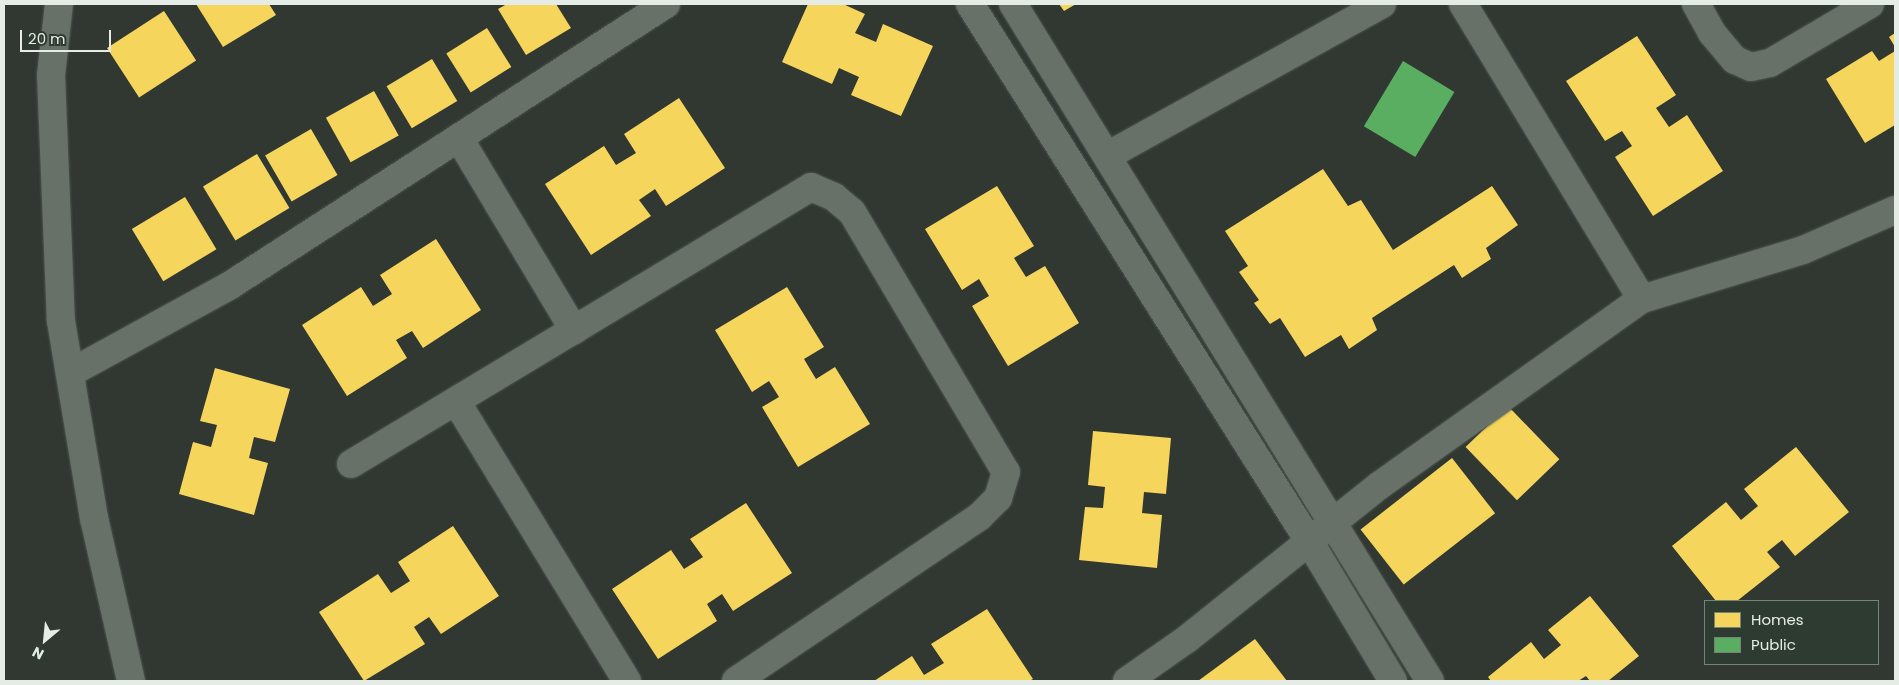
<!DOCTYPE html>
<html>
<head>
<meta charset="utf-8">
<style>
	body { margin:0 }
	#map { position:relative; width:1899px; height:685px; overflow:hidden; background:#313832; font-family:Poppins,sans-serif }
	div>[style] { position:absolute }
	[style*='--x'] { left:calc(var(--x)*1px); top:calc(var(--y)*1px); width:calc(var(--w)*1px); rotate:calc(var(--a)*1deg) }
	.homes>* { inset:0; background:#f6d55c; transform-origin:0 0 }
	.public>* { inset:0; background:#5aae61; transform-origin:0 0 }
	.roads { filter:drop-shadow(0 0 1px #4e544f) drop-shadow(0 0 1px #4e544f) }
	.minor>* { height:28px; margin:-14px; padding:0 14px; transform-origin:14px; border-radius:14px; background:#677168 }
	span { translate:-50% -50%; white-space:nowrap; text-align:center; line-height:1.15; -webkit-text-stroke:5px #2e3b30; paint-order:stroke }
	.frame { position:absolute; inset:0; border:5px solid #e4ece5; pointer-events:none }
	.legend { position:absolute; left:1704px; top:600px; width:175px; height:65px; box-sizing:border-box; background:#2e3b30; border:1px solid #778278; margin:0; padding:6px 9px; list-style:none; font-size:15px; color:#e4ece5 }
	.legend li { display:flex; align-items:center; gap:10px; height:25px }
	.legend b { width:25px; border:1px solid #778278 }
	.north { position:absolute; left:20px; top:615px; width:50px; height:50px; -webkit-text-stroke:4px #2e3b30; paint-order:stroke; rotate:208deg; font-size:14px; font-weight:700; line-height:20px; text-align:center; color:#e4ece5 }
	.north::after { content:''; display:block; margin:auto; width:18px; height:22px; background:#e4ece5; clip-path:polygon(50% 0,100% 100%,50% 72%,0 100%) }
	.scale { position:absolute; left:20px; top:30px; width:91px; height:22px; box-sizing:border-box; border:2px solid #e4ece5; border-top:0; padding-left:6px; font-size:15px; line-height:18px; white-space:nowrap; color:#e4ece5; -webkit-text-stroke:4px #2e3b30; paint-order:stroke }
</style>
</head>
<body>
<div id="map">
	<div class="homes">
		<div style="clip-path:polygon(196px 4px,269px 4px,276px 15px,223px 47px)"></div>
		<div style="clip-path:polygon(507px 4px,556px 4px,571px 28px,526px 55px,498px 9px)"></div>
		<div style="clip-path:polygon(808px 4px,843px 4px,865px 14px,855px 33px,876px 42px,883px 24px,933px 46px,901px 116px,851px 95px,859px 77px,839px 68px,832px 84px,782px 62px)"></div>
		<div style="clip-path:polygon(1059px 4px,1076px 4px,1064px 11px)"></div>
		<div style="left:164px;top:11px;width:59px;height:68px;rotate:57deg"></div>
		<div style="left:487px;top:28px;width:46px;height:48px;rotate:58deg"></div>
		<div style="clip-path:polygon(1895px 33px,1895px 47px,1889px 37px)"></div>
		<div style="clip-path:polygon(1637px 36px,1676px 95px,1656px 108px,1669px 127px,1687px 115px,1723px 171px,1653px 216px,1615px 157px,1632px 146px,1622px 131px,1605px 141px,1566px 81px)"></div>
		<div style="clip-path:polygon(1872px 51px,1879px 61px,1895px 51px,1895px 125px,1865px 143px,1826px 79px)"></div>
		<div style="left:432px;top:59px;width:49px;height:53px;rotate:59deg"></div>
		<div style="left:374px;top:91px;width:51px;height:55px;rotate:61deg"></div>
		<div style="clip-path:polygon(679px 98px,725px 168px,666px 206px,655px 189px,639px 200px,651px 216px,591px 255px,545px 184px,604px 146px,616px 165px,636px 153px,624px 134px)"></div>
		<div style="left:311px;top:129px;width:53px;height:53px;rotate:60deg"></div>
		<div style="left:257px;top:154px;width:63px;height:63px;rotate:59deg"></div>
		<div style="clip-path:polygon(1323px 169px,1348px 206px,1361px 200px,1393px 250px,1492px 186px,1518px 225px,1486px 248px,1491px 259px,1462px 278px,1454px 265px,1372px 318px,1377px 330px,1349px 349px,1341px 335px,1305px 357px,1280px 318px,1270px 324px,1254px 303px,1259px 300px,1239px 272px,1248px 266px,1225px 231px)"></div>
		<div style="clip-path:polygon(997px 186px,1034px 246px,1014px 258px,1026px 277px,1045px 266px,1079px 323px,1008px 366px,972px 306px,989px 296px,979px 279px,962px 290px,925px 229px)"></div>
		<div style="left:185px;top:197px;width:61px;height:62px;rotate:59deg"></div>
		<div style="clip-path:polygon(436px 239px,481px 310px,423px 348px,412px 331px,396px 340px,407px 358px,347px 396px,302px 325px,361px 287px,373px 306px,392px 294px,380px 275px)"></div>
		<div style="clip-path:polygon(787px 287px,824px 347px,804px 359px,816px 379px,835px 367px,870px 424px,798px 467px,762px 407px,779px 397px,769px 381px,752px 392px,715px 330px)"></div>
		<div style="clip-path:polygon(215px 368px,290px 389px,275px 442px,254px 437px,249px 458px,268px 463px,254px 515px,179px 494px,193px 442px,211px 447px,217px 425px,200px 421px)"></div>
		<div style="left:1508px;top:406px;width:74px;height:59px;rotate:46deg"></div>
		<div style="clip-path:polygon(1093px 431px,1171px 438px,1166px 494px,1144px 492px,1142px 513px,1162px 515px,1157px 568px,1079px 560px,1085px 507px,1103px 508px,1105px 487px,1088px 485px)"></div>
		<div style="clip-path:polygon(1796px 447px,1849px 512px,1795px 556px,1782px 540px,1767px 552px,1780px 567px,1737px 601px,1716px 601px,1672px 546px,1726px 502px,1741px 520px,1758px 506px,1744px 489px)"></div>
		<div style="left:1452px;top:458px;width:70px;height:116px;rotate:52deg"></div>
		<div style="clip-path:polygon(746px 503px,792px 573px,733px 611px,722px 594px,707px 604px,717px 621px,658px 659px,612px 589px,671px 550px,684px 569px,703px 557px,690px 539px)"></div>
		<div style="clip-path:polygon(453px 526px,499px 596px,441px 634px,429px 617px,414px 627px,425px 644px,364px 681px,319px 612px,378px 574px,391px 593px,410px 581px,398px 562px)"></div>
		<div style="clip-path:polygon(1590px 596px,1639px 656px,1608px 681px,1590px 681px,1586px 676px,1578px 681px,1491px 681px,1488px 677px,1531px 642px,1544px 659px,1561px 645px,1548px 630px)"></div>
		<div style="clip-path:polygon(987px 609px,1033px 679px,1029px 681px,874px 681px,912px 656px,924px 675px,944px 663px,931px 644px)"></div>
		<div style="clip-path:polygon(1255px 639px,1287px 681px,1198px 681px)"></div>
	</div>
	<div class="public">
		<div style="left:1403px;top:61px;width:60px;height:76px;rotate:31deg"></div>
	</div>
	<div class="roads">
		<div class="minor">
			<div style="--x:59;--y:4;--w:71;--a:96.4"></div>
			<div style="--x:51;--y:75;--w:246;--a:87.7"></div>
			<div style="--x:61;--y:321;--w:200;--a:80.5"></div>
			<div style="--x:94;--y:518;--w:167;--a:77.2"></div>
			<div style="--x:970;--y:4;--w:635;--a:57.74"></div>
			<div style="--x:1309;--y:541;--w:163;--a:59"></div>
			<div style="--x:1013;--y:4;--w:795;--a:58.37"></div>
			<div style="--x:1463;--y:4;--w:345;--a:58.8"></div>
			<div style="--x:1696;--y:4;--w:33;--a:61"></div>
			<div style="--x:1712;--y:33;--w:35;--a:50"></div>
			<div style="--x:1735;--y:60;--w:17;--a:24"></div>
			<div style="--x:1751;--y:67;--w:19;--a:-12"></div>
			<div style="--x:1770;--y:63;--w:116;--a:-30.5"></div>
			<div style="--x:459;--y:138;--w:224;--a:59.1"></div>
			<div style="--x:1107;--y:156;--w:314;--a:-28.9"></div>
			<div style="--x:70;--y:373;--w:181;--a:-28.7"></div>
			<div style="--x:229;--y:286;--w:520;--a:-32.83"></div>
			<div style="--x:456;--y:401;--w:328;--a:58.6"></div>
			<div style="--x:351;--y:464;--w:537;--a:-31.06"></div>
			<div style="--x:811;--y:187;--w:25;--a:23"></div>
			<div style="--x:834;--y:197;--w:23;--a:40"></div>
			<div style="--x:852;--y:212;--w:302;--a:59.4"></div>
			<div style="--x:1006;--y:472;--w:27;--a:107"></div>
			<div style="--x:998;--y:498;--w:27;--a:135"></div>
			<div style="--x:979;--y:517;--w:293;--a:146"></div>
			<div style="--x:1127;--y:681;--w:73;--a:-35"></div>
			<div style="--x:1187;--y:639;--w:247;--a:-38.6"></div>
			<div style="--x:1380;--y:485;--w:321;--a:-35.4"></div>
			<div style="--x:1642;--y:299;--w:168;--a:-16.9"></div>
			<div style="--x:1803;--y:250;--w:100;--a:-23.5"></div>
		</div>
	</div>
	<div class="frame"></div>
	<ul class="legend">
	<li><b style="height:14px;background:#f6d55c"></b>Homes</li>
	<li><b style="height:14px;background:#5aae61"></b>Public</li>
	</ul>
	<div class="north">N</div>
	<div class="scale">20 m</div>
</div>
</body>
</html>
